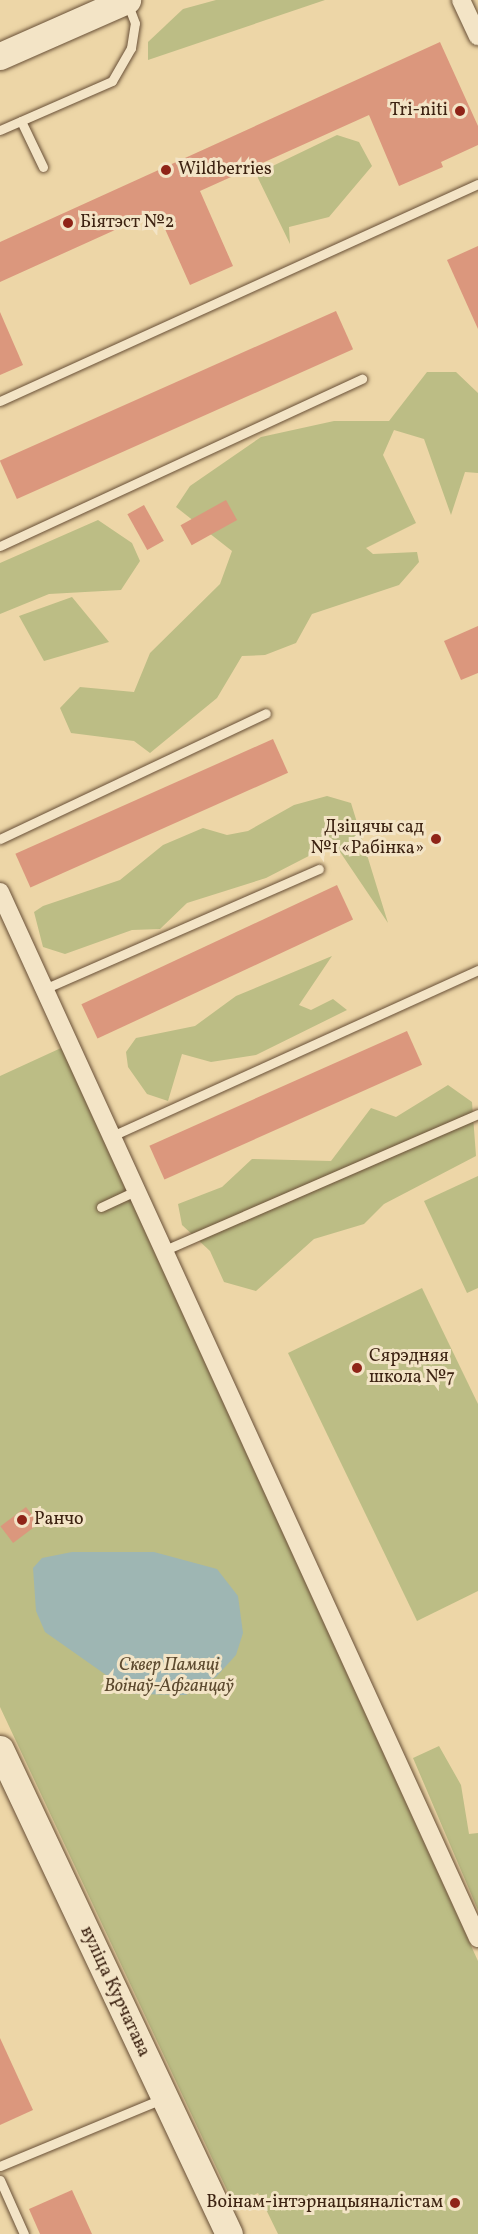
<!DOCTYPE html>
<html>
<head>
<meta charset="utf-8">
<style>
	body { margin:0 }
	#map { position:relative; width:478px; height:2234px; overflow:hidden; background:#edd6a7; font-family:Vollkorn,serif }
	div>[style] { position:absolute }
	[style*='--x'] { left:calc(var(--x)*1px); top:calc(var(--y)*1px); width:calc(var(--w)*1px); rotate:calc(var(--a)*1deg) }
	.green>* { inset:0; background:#bcbd85 }
	.water>* { inset:0; background:#9eb6b3 }
	.building>* { inset:0; background:#db977d; transform-origin:0 0 }
	.roads { filter:drop-shadow(0 0 2px #695037) drop-shadow(0 0 2px #695037) }
	.lane>* { height:9px; margin:-4.5px; padding:0 4.5px; transform-origin:4.5px; border-radius:4.5px; background:#f3e4c6 }
	.street>* { height:18px; margin:-9px; padding:0 9px; transform-origin:9px; border-radius:9px; background:#f3e4c6 }
	.secondary>* { height:27px; margin:-13.5px; padding:0 13.5px; transform-origin:13.5px; border-radius:13.5px; background:#f3e4c6 }
	.dots>* { width:16px; height:16px; translate:-50% -50%; box-sizing:border-box; border:3px solid #f3e4c6; border-radius:50% }
	span { translate:-50% -50%; white-space:nowrap; text-align:center; line-height:1.15; -webkit-text-stroke:6px #f3e4c6; paint-order:stroke }
	.poi-label { font-size:18px; color:#3d2312 }
	.right { translate:-100% -50%; text-align:right }
	.left { translate:0 -50%; text-align:left }
	.park-label { font-size:18px; color:#5d4a2f; font-style:italic }
	.street-label { font-size:18px; color:#3d2312 }
</style>
</head>
<body>
<div id="map">
	<div class="green">
		<div style="clip-path:polygon(216px 0,325px 0,148px 60px,148px 42px,183px 9px)"></div>
		<div style="clip-path:polygon(337px 135px,359px 142px,372px 166px,329px 217px,289px 227px,290px 244px,256px 174px)"></div>
		<div style="clip-path:polygon(427px 372px,456px 372px,478px 393px,478px 473px,465px 472px,451px 515px,424px 439px,394px 430px,383px 455px,416px 523px,366px 548px,373px 554px,417px 552px,419px 562px,399px 585px,312px 614px,296px 643px,265px 655px,242px 656px,217px 698px,150px 753px,134px 741px,71px 733px,60px 708px,80px 687px,134px 692px,150px 653px,220px 584px,232px 551px,176px 507px,190px 486px,261px 437px,334px 421px,389px 421px)"></div>
		<div style="clip-path:polygon(98px 520px,132px 543px,140px 561px,121px 590px,49px 594px,0 614px,0 563px)"></div>
		<div style="clip-path:polygon(72px 597px,109px 642px,44px 661px,19px 616px)"></div>
		<div style="clip-path:polygon(327px 796px,351px 803px,388px 923px,334px 843px,266px 878px,187px 903px,160px 929px,132px 930px,65px 954px,43px 947px,34px 912px,43px 906px,120px 880px,163px 845px,203px 828px,227px 835px,248px 831px,294px 805px)"></div>
		<div style="clip-path:polygon(332px 956px,299px 1005px,311px 1010px,333px 999px,347px 1010px,256px 1055px,211px 1062px,182px 1054px,168px 1101px,147px 1094px,128px 1067px,126px 1052px,136px 1038px,195px 1026px,236px 996px)"></div>
		<div style="clip-path:polygon(61px 1048px,478px 1961px,478px 2234px,278px 2234px,258px 2193px,234px 2205px,0 1707px,0 1076px)"></div>
		<div style="clip-path:polygon(448px 1085px,472px 1102px,476px 1156px,384px 1204px,364px 1224px,314px 1239px,256px 1291px,224px 1282px,210px 1251px,182px 1225px,178px 1204px,222px 1187px,252px 1159px,331px 1161px,371px 1108px,396px 1117px)"></div>
		<div style="clip-path:polygon(478px 1176px,478px 1288px,467px 1293px,424px 1201px)"></div>
		<div style="clip-path:polygon(422px 1288px,478px 1404px,478px 1591px,417px 1621px,288px 1353px)"></div>
		<div style="clip-path:polygon(439px 1746px,461px 1785px,469px 1834px,478px 1833px,478px 1910px,413px 1758px)"></div>
	</div>
	<div class="water">
		<div style="clip-path:polygon(72px 1552px,154px 1552px,217px 1569px,238px 1596px,243px 1633px,236px 1655px,216px 1677px,186px 1695px,133px 1694px,45px 1632px,36px 1611px,33px 1568px,42px 1558px)"></div>
	</div>
	<div class="building">
		<div style="clip-path:polygon(440px 42px,478px 126px,478px 145px,441px 162px,443px 167px,399px 186px,369px 115px,200px 191px,233px 266px,190px 285px,157px 211px,0 282px,0 242px)"></div>
		<div style="clip-path:polygon(478px 246px,478px 329px,447px 260px)"></div>
		<div style="left:336px;top:311px;width:42px;height:368px;rotate:66deg"></div>
		<div style="clip-path:polygon(0 312px,23px 365px,0 375px)"></div>
		<div style="left:226px;top:500px;width:23px;height:52px;rotate:61deg"></div>
		<div style="left:144px;top:505px;width:41px;height:19px;rotate:61deg"></div>
		<div style="clip-path:polygon(478px 626px,478px 673px,461px 680px,444px 641px)"></div>
		<div style="left:273px;top:739px;width:37px;height:282px;rotate:66deg"></div>
		<div style="left:337px;top:885px;width:38px;height:282px;rotate:65deg"></div>
		<div style="left:407px;top:1031px;width:37px;height:282px;rotate:66deg"></div>
		<div style="left:26px;top:1507px;width:21px;height:32px;rotate:53deg"></div>
		<div style="clip-path:polygon(0 2038px,33px 2110px,0 2125px)"></div>
		<div style="clip-path:polygon(72px 2190px,92px 2234px,40px 2234px,29px 2209px)"></div>
	</div>
	<div class="roads">
		<div class="lane">
			<div style="--x:21;--y:121;--w:51;--a:64.4"></div>
			<div style="--x:0;--y:130;--w:122;--a:-23.6"></div>
			<div style="--x:112;--y:81;--w:38;--a:-60"></div>
			<div style="--x:131;--y:48;--w:25;--a:-81"></div>
			<div style="--x:135;--y:23;--w:22;--a:-111"></div>
			<div style="--x:0;--y:401;--w:525;--a:-24.42"></div>
			<div style="--x:0;--y:546;--w:399;--a:-24.8"></div>
			<div style="--x:0;--y:839;--w:294;--a:-25.3"></div>
			<div style="--x:44;--y:989;--w:300;--a:-23.6"></div>
			<div style="--x:112;--y:1136;--w:402;--a:-24.4"></div>
			<div style="--x:101;--y:1207;--w:40;--a:-25"></div>
			<div style="--x:165;--y:1250;--w:341;--a:-23.5"></div>
			<div style="--x:0;--y:2166;--w:175;--a:-22.5"></div>
			<div style="--x:0;--y:2180;--w:59;--a:66"></div>
		</div>
		<div class="street">
			<div style="--x:461;--y:0;--w:40;--a:65"></div>
			<div style="--x:0;--y:892;--w:1150;--a:65.44"></div>
		</div>
		<div class="secondary">
			<div style="--x:0;--y:56;--w:139;--a:-23.8"></div>
			<div style="--x:0;--y:1749;--w:536;--a:64.72"></div>
		</div>
	</div>
	<div class="dots">
		<div style="left:460px;top:111px;background:#8f2418"></div>
		<div style="left:166px;top:170px;background:#8f2418"></div>
		<div style="left:68px;top:223px;background:#8f2418"></div>
		<div style="left:436px;top:839px;background:#8f2418"></div>
		<div style="left:357px;top:1368px;background:#8f2418"></div>
		<div style="left:22px;top:1520px;background:#8f2418"></div>
		<div style="left:455px;top:2203px;background:#8f2418"></div>
	</div>
	<div class="poi-label">
		<span class="right" style="left:448px;top:111px">Tri-niti</span>
		<span class="left" style="left:178px;top:170px">Wildberries</span>
		<span class="left" style="left:80px;top:223px">Біятэст №2</span>
		<span class="right" style="left:424px;top:839px">Дзіцячы сад<br>№1 «Рабінка»</span>
		<span class="left" style="left:369px;top:1368px">Сярэдняя<br>школа №7</span>
		<span class="left" style="left:34px;top:1520px">Ранчо</span>
		<span class="right" style="left:443px;top:2203px">Воінам-інтэрнацыяналістам</span>
	</div>
	<div class="park-label">
		<span style="left:169px;top:1677px">Сквер Памяці<br>Воінаў-Афганцаў</span>
	</div>
	<div class="street-label">
		<span style="left:114px;top:1992px;rotate:65deg">вуліца Курчатава</span>
	</div>
</div>
</body>
</html>
